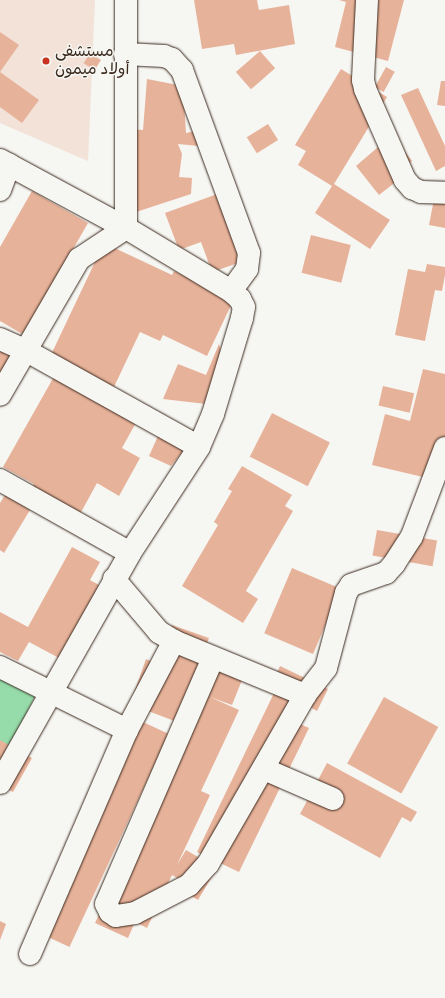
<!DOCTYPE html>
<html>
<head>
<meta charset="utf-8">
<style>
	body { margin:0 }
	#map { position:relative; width:445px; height:998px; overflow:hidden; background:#f6f6f2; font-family:"Indie Flower","Playpen Sans Arabic",sans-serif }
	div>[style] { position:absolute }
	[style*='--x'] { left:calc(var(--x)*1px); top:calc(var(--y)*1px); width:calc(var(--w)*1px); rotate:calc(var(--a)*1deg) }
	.built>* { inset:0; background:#f2e2d8 }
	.green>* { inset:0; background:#95dcaa }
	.building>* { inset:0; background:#e7b29a; transform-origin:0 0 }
	.roads { filter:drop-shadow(0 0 1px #3b2a1e) drop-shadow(0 0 1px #3b2a1e) }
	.minor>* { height:22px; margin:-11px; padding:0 11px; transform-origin:11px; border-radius:11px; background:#f6f6f2 }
	.dots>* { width:11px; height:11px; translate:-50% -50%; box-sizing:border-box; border:2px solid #f6f6f2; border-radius:50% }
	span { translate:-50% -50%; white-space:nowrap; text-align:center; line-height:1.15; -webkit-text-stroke:3px #f6f6f2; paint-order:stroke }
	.poi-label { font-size:16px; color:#3b2a1e }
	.left { translate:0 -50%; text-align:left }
</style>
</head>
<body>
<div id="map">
	<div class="built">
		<div style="clip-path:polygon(0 0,95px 0,88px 161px,0 123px)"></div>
	</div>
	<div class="green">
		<div style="clip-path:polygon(0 672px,38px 690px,7px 753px,0 749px)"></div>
	</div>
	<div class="building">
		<div style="clip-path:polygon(194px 0,257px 0,259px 10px,289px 5px,295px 44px,236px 55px,234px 44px,202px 49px)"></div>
		<div style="clip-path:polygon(339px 0,404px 0,388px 61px,335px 47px,346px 2px)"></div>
		<div style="clip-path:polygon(0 32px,19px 45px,0 72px)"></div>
		<div style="left:260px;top:51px;width:23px;height:32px;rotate:49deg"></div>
		<div style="left:90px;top:53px;width:13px;height:12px;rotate:32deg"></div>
		<div style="left:386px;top:67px;width:10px;height:23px;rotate:29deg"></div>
		<div style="clip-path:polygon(341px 69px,387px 97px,334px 184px,390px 220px,370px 249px,315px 213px,332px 186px,298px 165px,306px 151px,295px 145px)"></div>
		<div style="clip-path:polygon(0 72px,39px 100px,22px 123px,0 107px)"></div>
		<div style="clip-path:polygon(147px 79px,183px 86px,186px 133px,196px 131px,199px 146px,178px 144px,182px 154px,179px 177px,192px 178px,191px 194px,133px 213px,129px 129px,143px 130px)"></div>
		<div style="clip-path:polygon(441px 81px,445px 81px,445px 106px,437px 105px)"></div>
		<div style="clip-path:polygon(418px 88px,445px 146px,445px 166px,436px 171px,401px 95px)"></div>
		<div style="left:268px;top:124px;width:19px;height:25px;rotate:58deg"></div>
		<div style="clip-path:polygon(392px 135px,412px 161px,403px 168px,407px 173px,379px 195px,356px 166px)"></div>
		<div style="clip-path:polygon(32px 191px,88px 223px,24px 335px,0 321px,0 247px)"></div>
		<div style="clip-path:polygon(220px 193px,244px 261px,212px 272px,201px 242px,179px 250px,165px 213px)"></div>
		<div style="clip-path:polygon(435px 194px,445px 196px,445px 228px,429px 225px)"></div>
		<div style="left:311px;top:235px;width:41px;height:39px;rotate:14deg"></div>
		<div style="clip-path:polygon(104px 243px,172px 275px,174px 271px,234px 299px,207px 356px,163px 335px,160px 341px,140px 332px,113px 389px,49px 359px)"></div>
		<div style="clip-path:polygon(427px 264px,445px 267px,445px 275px,442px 291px,435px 290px,425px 341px,395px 335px,408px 269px,425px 272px)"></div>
		<div style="clip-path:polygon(219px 344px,224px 361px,206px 404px,163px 399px,178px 364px,206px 375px)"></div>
		<div style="clip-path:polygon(0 350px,10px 355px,0 375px)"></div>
		<div style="clip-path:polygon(423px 369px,445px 374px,445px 439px,440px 481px,372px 465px,385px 414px,410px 421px)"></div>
		<div style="clip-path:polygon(56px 373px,138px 419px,122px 448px,140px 458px,119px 496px,97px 483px,79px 516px,31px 488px,34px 484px,3px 467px)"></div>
		<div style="left:383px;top:386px;width:32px;height:20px;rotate:13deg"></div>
		<div style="left:272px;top:413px;width:65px;height:49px;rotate:27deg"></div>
		<div style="clip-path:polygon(158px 436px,184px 450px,171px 466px,149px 456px)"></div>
		<div style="clip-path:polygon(242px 466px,292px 495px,285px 506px,293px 511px,246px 591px,258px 599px,243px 623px,182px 586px,218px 525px,214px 522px,232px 491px,228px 489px)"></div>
		<div style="clip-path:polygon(5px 495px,30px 510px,4px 553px,0 550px,0 503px)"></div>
		<div style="left:377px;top:530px;width:61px;height:26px;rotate:10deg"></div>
		<div style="clip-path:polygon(72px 547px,100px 562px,90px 580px,99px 585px,59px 658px,29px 642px,18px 661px,0 652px,0 612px,28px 627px)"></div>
		<div style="left:292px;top:568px;width:53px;height:71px;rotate:23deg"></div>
		<div style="clip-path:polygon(172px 625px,209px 638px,177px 722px,130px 704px,146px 659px,158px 664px)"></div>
		<div style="clip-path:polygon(221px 654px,248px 665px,232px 705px,210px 697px,239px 710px,201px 791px,210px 795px,177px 865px,186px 850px,217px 868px,198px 900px,183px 891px,187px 884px,172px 875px,147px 928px,135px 922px,128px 938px,95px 923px)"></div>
		<div style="clip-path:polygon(280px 666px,328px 689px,317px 711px,306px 705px,298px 723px,309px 728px,239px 872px,197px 852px,276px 689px,271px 686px)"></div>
		<div style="left:384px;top:697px;width:62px;height:76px;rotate:29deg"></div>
		<div style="left:128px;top:715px;width:45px;height:235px;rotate:25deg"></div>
		<div style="clip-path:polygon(0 740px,32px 758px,13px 792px,3px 787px,0 791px)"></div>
		<div style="clip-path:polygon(327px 763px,417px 812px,411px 822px,402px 817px,380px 858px,300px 814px)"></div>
		<div style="clip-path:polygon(0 921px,6px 924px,0 940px)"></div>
	</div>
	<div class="roads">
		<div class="minor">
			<div style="--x:367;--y:0;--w:80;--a:92.9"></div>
			<div style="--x:363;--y:80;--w:9;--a:77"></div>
			<div style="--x:365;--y:89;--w:99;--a:66.3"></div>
			<div style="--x:405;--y:180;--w:11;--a:49"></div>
			<div style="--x:412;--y:188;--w:10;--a:24"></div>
			<div style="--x:421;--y:192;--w:24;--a:2"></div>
			<div style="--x:125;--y:54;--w:39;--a:3"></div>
			<div style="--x:164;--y:56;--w:9;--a:21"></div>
			<div style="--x:172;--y:59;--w:15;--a:48"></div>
			<div style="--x:182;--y:70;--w:195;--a:69.9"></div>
			<div style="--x:249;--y:253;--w:16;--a:97"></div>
			<div style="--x:247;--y:269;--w:27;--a:126"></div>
			<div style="--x:0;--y:160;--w:143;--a:28.4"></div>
			<div style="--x:126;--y:228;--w:56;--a:146.6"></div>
			<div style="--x:79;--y:259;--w:157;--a:120.2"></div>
			<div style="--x:0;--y:190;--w:27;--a:-70"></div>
			<div style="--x:0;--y:339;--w:27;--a:24"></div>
			<div style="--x:25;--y:350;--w:199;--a:29.1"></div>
			<div style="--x:0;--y:480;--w:149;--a:29.3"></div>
			<div style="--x:130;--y:553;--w:126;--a:-56.9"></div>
			<div style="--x:199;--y:447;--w:36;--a:-67"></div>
			<div style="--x:213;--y:414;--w:100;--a:-73.2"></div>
			<div style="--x:242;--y:318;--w:11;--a:-80"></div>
			<div style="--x:244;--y:307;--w:9;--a:-117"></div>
			<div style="--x:240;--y:299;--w:12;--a:-138"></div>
			<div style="--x:231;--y:291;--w:122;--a:-149"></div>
			<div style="--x:126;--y:228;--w:228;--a:-90"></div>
			<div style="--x:114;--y:579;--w:70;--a:49.7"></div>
			<div style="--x:159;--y:632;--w:17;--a:31"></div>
			<div style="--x:174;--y:641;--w:142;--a:22.4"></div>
			<div style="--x:213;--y:658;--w:268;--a:113.5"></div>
			<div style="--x:106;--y:904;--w:9;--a:63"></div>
			<div style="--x:110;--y:912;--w:7;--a:34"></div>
			<div style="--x:116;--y:916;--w:19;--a:-9"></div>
			<div style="--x:135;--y:913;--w:61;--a:-27.4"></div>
			<div style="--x:189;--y:885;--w:28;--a:-48"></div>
			<div style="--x:208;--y:864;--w:195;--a:-60.1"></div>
			<div style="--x:305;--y:695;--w:34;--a:-52"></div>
			<div style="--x:326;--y:668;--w:78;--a:-75.1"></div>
			<div style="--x:346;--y:593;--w:9;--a:-58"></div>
			<div style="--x:351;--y:585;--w:37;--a:-19"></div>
			<div style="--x:386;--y:573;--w:12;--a:-48"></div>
			<div style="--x:394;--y:564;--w:33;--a:-57"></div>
			<div style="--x:412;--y:536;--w:94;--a:-69.4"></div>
			<div style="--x:0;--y:667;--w:142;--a:26.4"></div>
			<div style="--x:264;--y:769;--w:75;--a:23.5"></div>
			<div style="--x:0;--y:783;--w:264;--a:-60.5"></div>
			<div style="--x:30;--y:954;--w:244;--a:-66.6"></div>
			<div style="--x:127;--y:730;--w:101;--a:-62.2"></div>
		</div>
	</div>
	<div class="dots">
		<div style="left:46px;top:61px;background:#c8321e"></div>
	</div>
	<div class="poi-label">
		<span class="left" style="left:55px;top:61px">مستشفى<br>أولاد ميمون</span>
	</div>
</div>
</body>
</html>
